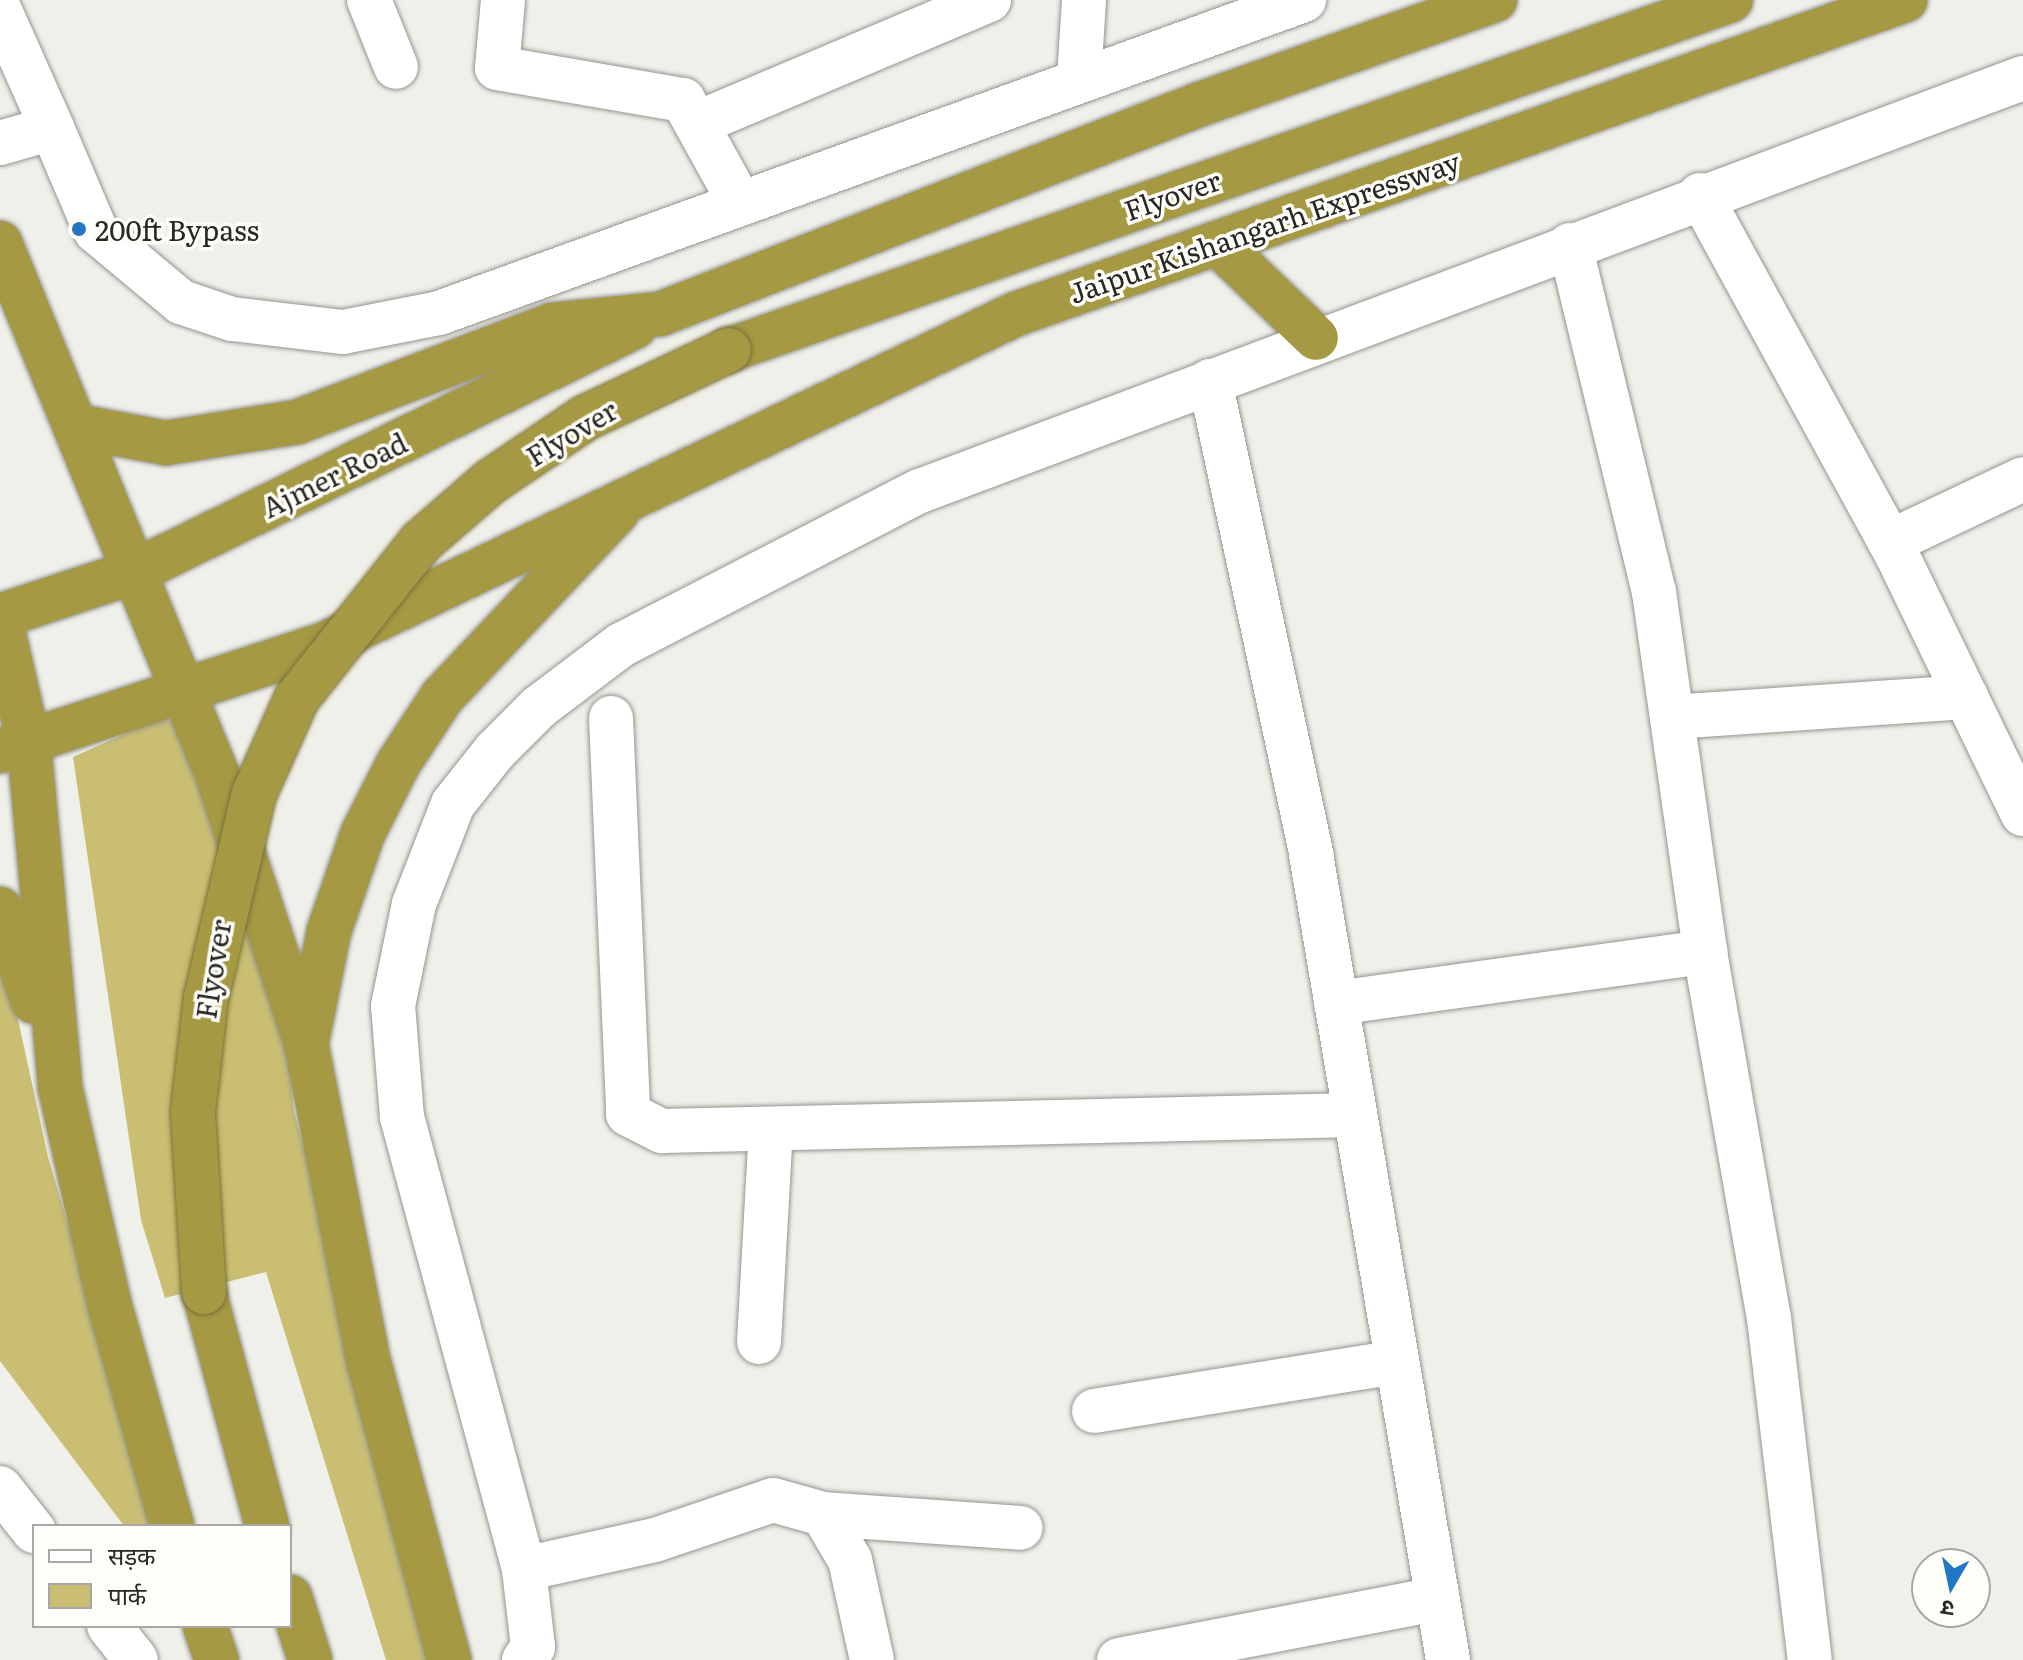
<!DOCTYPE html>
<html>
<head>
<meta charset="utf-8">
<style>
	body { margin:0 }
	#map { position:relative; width:2023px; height:1660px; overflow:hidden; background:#f0f0ea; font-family:Literata,"Noto Sans Devanagari",serif }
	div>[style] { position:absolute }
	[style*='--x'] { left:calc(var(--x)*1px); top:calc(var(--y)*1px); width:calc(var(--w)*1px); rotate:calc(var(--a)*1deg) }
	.green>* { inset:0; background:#c9be72 }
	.roads { filter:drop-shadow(0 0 2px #95948f) drop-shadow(0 0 2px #95948f) }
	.minor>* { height:44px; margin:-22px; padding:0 22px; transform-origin:22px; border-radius:22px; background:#fff }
	.highway>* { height:44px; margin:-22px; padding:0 22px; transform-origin:22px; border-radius:22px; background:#a59943 }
	.bridges { filter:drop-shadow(0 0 2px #797138) drop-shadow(0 0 2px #797138) }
	.highway-bridge>* { height:44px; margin:-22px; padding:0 22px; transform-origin:22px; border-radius:22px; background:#a59943 }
	.dots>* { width:22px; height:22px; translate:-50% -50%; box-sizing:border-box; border:4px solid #fefdf7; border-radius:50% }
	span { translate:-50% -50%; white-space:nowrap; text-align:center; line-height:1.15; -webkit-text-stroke:7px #fefdf7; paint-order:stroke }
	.street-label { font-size:28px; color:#272725 }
	.poi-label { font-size:28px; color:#272725 }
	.left { translate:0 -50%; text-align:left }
	.legend { position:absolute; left:32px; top:1524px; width:260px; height:104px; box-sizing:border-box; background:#fefdf7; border:2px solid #a8a7a3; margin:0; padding:10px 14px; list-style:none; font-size:24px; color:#272725 }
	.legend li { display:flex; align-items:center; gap:16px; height:40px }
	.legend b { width:40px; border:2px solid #a8a7a3 }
	.north { position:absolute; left:1911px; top:1548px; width:80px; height:80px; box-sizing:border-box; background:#fefdf7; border:2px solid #a8a7a3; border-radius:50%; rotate:189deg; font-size:22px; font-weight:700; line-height:32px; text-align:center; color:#272725 }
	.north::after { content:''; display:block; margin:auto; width:28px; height:36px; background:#2376c4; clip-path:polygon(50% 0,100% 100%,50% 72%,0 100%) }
</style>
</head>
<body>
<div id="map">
	<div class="green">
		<div style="clip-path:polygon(158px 719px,172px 721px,279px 962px,294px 1111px,439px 1660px,386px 1660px,266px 1272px,165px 1298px,141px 1220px,73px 757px)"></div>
		<div style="clip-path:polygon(0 971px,14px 1001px,48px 1157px,157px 1526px,124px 1526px,0 1361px)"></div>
	</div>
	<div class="roads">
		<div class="minor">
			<div style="--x:369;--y:0;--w:72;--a:68.1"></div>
			<div style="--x:503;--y:0;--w:68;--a:95"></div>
			<div style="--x:497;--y:68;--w:189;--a:9.8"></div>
			<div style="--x:683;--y:100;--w:118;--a:61"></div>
			<div style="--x:0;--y:11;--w:128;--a:66"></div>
			<div style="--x:1079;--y:78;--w:78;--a:-86.3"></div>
			<div style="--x:698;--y:123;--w:316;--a:-22.9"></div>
			<div style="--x:0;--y:143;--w:54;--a:-16.1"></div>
			<div style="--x:52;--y:128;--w:112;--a:66.9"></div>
			<div style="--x:96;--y:231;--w:111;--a:39.9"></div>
			<div style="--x:181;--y:302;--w:54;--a:18.4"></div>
			<div style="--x:232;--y:319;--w:112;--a:6.7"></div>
			<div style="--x:343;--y:332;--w:98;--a:-11.2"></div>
			<div style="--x:439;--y:313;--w:920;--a:-19.89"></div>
			<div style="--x:1700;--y:195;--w:410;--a:61.3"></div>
			<div style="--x:1897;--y:555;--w:288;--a:64.1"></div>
			<div style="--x:1570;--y:245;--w:357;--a:76.4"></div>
			<div style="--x:1654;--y:592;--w:364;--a:81.9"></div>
			<div style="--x:1705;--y:952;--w:372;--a:80.1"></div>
			<div style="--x:1769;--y:1318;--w:344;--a:83.2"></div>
			<div style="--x:1210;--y:381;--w:484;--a:77.9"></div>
			<div style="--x:1311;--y:854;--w:818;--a:80.35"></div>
			<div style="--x:1890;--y:542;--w:147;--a:-25.3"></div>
			<div style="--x:1672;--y:717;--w:295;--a:-3.9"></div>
			<div style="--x:611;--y:718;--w:396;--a:87.5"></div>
			<div style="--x:628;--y:1114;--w:38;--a:27"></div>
			<div style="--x:662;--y:1131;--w:693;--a:-1.32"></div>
			<div style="--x:1336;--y:1003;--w:373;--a:-7.9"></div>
			<div style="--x:759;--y:1342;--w:212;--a:-86.8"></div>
			<div style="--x:1094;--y:1411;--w:307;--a:-9.2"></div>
			<div style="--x:0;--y:1488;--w:55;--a:51.7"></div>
			<div style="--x:823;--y:1514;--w:198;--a:4"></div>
			<div style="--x:524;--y:1569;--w:134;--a:-12.5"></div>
			<div style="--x:655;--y:1540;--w:125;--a:-18.7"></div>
			<div style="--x:773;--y:1500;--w:52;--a:15.6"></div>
			<div style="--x:823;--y:1514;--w:53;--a:59.6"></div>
			<div style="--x:850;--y:1560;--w:102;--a:77.6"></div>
			<div style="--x:109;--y:1626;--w:43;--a:51.5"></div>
			<div style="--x:524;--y:1660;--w:16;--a:-55"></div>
			<div style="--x:533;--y:1647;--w:79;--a:-96.6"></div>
			<div style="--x:524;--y:1569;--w:468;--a:-105.1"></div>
			<div style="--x:402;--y:1117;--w:111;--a:-94.6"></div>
			<div style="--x:393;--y:1006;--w:104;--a:-78.4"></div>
			<div style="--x:414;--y:904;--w:107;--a:-68.7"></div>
			<div style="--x:453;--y:804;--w:68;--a:-51.6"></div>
			<div style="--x:495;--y:751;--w:62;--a:-45"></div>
			<div style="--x:539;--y:707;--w:103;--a:-37.1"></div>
			<div style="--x:621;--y:645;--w:336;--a:-27.3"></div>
			<div style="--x:920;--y:491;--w:1178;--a:-20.53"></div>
			<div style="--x:1119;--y:1660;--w:324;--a:-10.9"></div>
		</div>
		<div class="highway">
			<div style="--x:0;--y:243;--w:574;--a:67.77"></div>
			<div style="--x:217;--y:774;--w:283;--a:71.7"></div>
			<div style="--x:306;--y:1043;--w:326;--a:78.9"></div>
			<div style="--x:369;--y:1363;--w:308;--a:74.9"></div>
			<div style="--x:1217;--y:243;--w:137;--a:43.8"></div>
			<div style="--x:729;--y:350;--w:1061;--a:-19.25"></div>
			<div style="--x:76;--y:426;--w:92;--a:10.7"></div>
			<div style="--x:166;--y:443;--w:133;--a:-9.1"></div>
			<div style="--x:297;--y:422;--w:273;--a:-20.8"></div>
			<div style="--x:552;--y:325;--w:109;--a:-5.8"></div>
			<div style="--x:660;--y:314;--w:577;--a:-21.23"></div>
			<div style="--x:1198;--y:105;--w:315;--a:-19.5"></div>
			<div style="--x:0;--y:616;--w:143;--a:-18.3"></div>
			<div style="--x:136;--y:571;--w:555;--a:-26.1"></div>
			<div style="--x:0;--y:618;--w:129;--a:77"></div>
			<div style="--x:29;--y:744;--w:344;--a:84.8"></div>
			<div style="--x:60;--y:1087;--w:221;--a:77.2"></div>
			<div style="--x:109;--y:1303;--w:232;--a:74.2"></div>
			<div style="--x:0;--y:751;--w:340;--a:-18.2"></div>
			<div style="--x:323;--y:645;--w:768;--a:-25.53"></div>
			<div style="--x:1016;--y:314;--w:943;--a:-19.45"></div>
			<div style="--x:0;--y:909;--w:98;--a:70.3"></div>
			<div style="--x:307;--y:1040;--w:111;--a:-78.6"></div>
			<div style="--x:329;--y:931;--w:104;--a:-70.9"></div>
			<div style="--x:363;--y:833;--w:77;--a:-63.1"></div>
			<div style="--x:398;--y:764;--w:80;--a:-56.7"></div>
			<div style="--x:442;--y:697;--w:255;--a:-46.6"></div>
			<div style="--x:204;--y:1292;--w:242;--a:74.9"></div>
			<div style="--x:290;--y:1597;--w:66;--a:72.4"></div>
			<div style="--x:205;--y:1626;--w:36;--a:71"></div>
		</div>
	</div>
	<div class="bridges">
		<div class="highway-bridge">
			<div style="--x:204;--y:1292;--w:180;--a:-93.5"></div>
			<div style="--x:193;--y:1112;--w:115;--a:-83.5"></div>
			<div style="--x:206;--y:998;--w:210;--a:-76.8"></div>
			<div style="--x:254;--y:794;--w:105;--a:-65.9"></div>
			<div style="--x:297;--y:698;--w:199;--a:-51.5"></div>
			<div style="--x:421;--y:542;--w:91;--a:-41"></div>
			<div style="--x:490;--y:482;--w:115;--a:-34"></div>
			<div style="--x:585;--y:418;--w:159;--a:-25.3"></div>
		</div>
	</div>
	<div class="dots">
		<div style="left:79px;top:229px;background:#2376c4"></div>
	</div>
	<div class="street-label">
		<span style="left:1172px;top:194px;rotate:-19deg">Flyover</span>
		<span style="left:1264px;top:226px;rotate:-19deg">Jaipur Kishangarh Expressway</span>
		<span style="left:571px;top:432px;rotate:-31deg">Flyover</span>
		<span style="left:334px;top:474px;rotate:-26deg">Ajmer Road</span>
		<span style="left:212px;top:969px;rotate:-81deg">Flyover</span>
	</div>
	<div class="poi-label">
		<span class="left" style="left:95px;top:229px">200ft Bypass</span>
	</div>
	<ul class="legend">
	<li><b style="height:10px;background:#fff"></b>सड़क</li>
	<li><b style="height:22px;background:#c9be72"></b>पार्क</li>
	</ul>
	<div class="north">उ</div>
</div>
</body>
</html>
